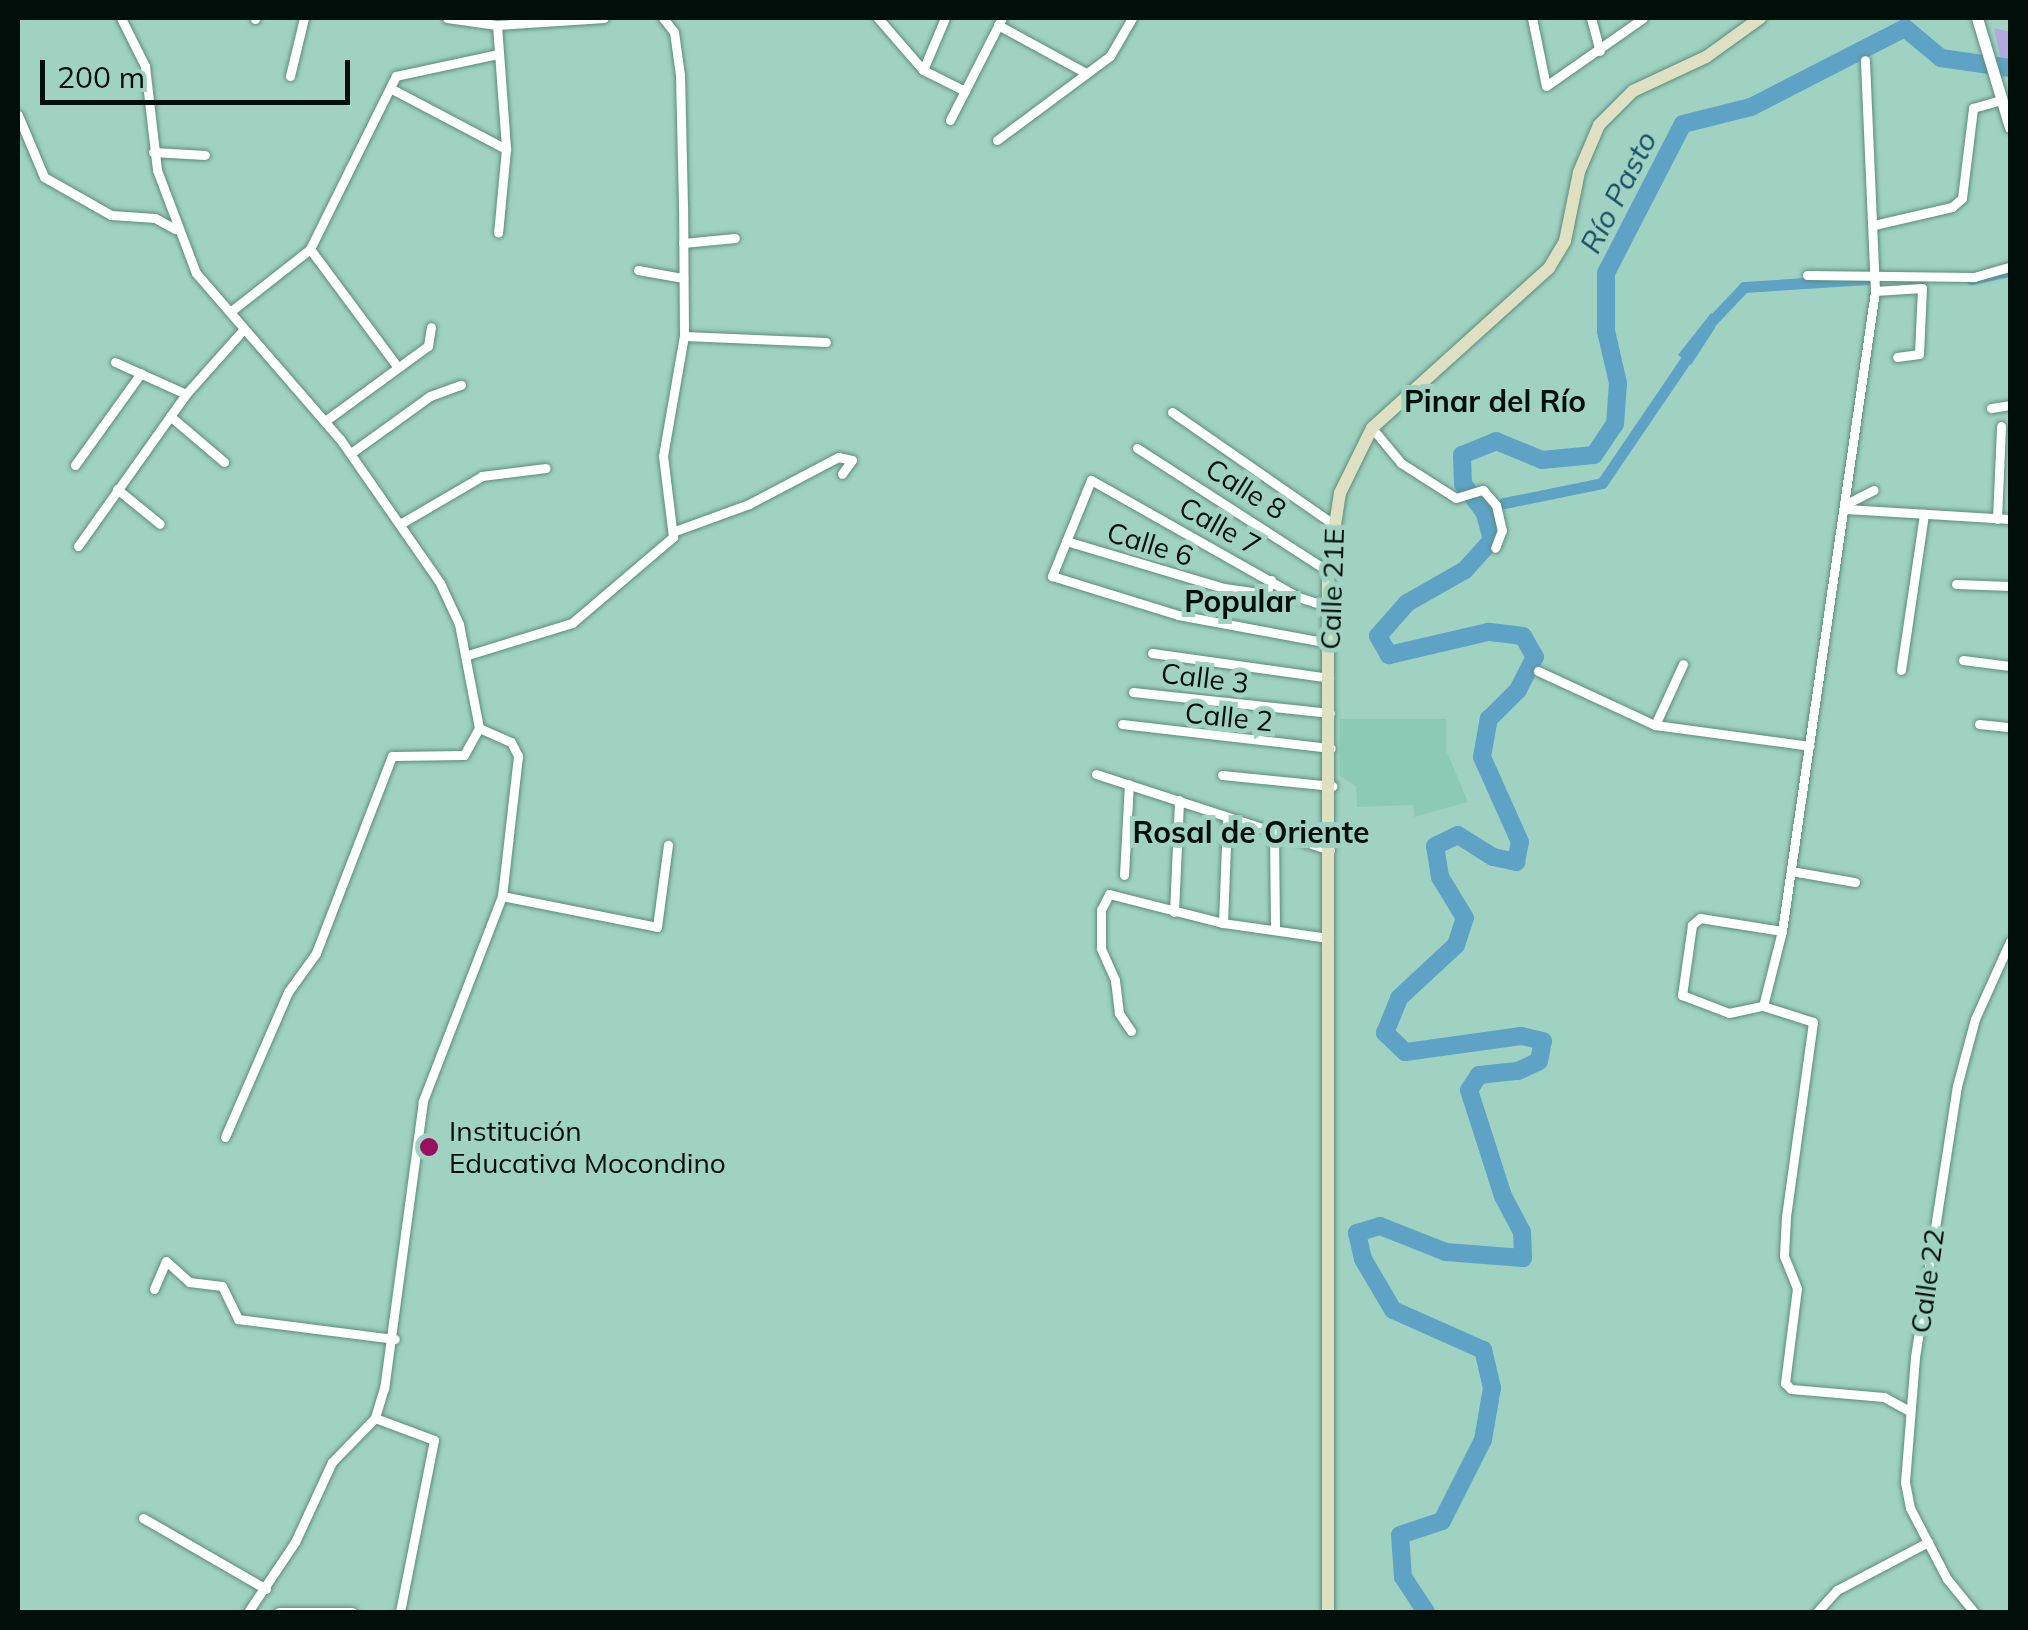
<!DOCTYPE html>
<html>
<head>
<meta charset="utf-8">
<style>
	body { margin:0 }
	#map { position:relative; width:2028px; height:1630px; overflow:hidden; background:#a0d2c2; font-family:Mulish,sans-serif }
	div>[style] { position:absolute }
	[style*='--x'] { left:calc(var(--x)*1px); top:calc(var(--y)*1px); width:calc(var(--w)*1px); rotate:calc(var(--a)*1deg) }
	.built>* { inset:0; background:#8dcab6 }
	.green>* { inset:0; background:#b2a8e2 }
	.water>* { inset:0; background:#5ea3c6 }
	.canal>* { height:11px; margin:-5.5px; padding:0 5.5px; transform-origin:5.5px; border-radius:5.5px; background:#5ea3c6 }
	.river>* { height:18px; margin:-9px; padding:0 9px; transform-origin:9px; border-radius:9px; background:#5ea3c6 }
	.roads { filter:drop-shadow(0 0 2px #5c8c7d) drop-shadow(0 0 2px #5c8c7d) }
	.minor>* { height:9px; margin:-4.5px; padding:0 4.5px; transform-origin:4.5px; border-radius:4.5px; background:#fff }
	.tertiary>* { height:11px; margin:-5.5px; padding:0 5.5px; transform-origin:5.5px; border-radius:5.5px; background:#fff }
	.secondary>* { height:12px; margin:-6px; padding:0 6px; transform-origin:6px; border-radius:6px; background:#dfe0c1 }
	.dots>* { width:28px; height:28px; translate:-50% -50%; box-sizing:border-box; border:5px solid #a0d2c2; border-radius:50% }
	span { translate:-50% -50%; white-space:nowrap; text-align:center; line-height:1.15; -webkit-text-stroke:10px #a0d2c2; paint-order:stroke }
	.street-label { font-size:28px; color:#000f0a }
	.poi-label { font-size:28px; color:#000f0a }
	.left { translate:0 -50%; text-align:left }
	.water-label { font-size:30px; color:#174e67; font-style:italic }
	.neighbourhood-label { font-size:30px; color:#000f0a; font-weight:700 }
	.frame { position:absolute; inset:0; border:20px solid #000f0a; pointer-events:none }
	.scale { position:absolute; left:40px; top:60px; width:310px; height:45px; box-sizing:border-box; border:5px solid #000f0a; border-top:0; padding-left:12px; font-size:30px; line-height:35px; white-space:nowrap; color:#000f0a; -webkit-text-stroke:8px #a0d2c2; paint-order:stroke }
</style>
</head>
<body>
<div id="map">
	<div class="built">
		<div style="clip-path:polygon(1340px 719px,1446px 719px,1446px 750px,1468px 802px,1414px 817px,1413px 805px,1357px 807px,1356px 786px,1340px 776px)"></div>
	</div>
	<div class="green">
		<div style="clip-path:polygon(1994px 28px,2010px 32px,2010px 63px,2002px 63px)"></div>
	</div>
	<div class="water">
		<div style="clip-path:polygon(1711px 313px,1717px 317px,1715px 328px,1691px 365px,1678px 355px)"></div>
	</div>
	<div class="canal">
		<div style="--x:1971;--y:279;--w:40;--a:-12"></div>
		<div style="--x:1708;--y:325;--w:52;--a:-46.5"></div>
		<div style="--x:1744;--y:287;--w:124;--a:-3.7"></div>
		<div style="--x:1504;--y:503;--w:100;--a:-11.5"></div>
		<div style="--x:1602;--y:483;--w:162;--a:-55.8"></div>
	</div>
	<div class="river">
		<div style="--x:1426;--y:1612;--w:42;--a:-123.3"></div>
		<div style="--x:1403;--y:1577;--w:42;--a:-94.1"></div>
		<div style="--x:1400;--y:1535;--w:44;--a:-18.4"></div>
		<div style="--x:1442;--y:1521;--w:91;--a:-63.2"></div>
		<div style="--x:1483;--y:1440;--w:53;--a:-80.2"></div>
		<div style="--x:1492;--y:1388;--w:39;--a:-103"></div>
		<div style="--x:1483;--y:1350;--w:98;--a:-156"></div>
		<div style="--x:1393;--y:1310;--w:59;--a:-120.5"></div>
		<div style="--x:1363;--y:1259;--w:27;--a:-103"></div>
		<div style="--x:1357;--y:1233;--w:24;--a:-17"></div>
		<div style="--x:1380;--y:1226;--w:71;--a:21.5"></div>
		<div style="--x:1446;--y:1252;--w:77;--a:4.5"></div>
		<div style="--x:1523;--y:1258;--w:26;--a:-92"></div>
		<div style="--x:1522;--y:1232;--w:41;--a:-117.8"></div>
		<div style="--x:1503;--y:1196;--w:111;--a:-107.8"></div>
		<div style="--x:1469;--y:1090;--w:18;--a:-56"></div>
		<div style="--x:1479;--y:1075;--w:39;--a:-6"></div>
		<div style="--x:1518;--y:1071;--w:23;--a:-25"></div>
		<div style="--x:1539;--y:1061;--w:20;--a:-79"></div>
		<div style="--x:1543;--y:1041;--w:23;--a:-167"></div>
		<div style="--x:1521;--y:1036;--w:117;--a:172.1"></div>
		<div style="--x:1405;--y:1052;--w:28;--a:-136"></div>
		<div style="--x:1385;--y:1033;--w:38;--a:-68"></div>
		<div style="--x:1399;--y:998;--w:78;--a:-42.9"></div>
		<div style="--x:1456;--y:945;--w:28;--a:-72"></div>
		<div style="--x:1465;--y:918;--w:48;--a:-121.4"></div>
		<div style="--x:1440;--y:877;--w:31;--a:-99"></div>
		<div style="--x:1435;--y:846;--w:25;--a:-26"></div>
		<div style="--x:1458;--y:835;--w:41;--a:32.2"></div>
		<div style="--x:1493;--y:857;--w:24;--a:12"></div>
		<div style="--x:1516;--y:862;--w:20;--a:-79"></div>
		<div style="--x:1520;--y:842;--w:93;--a:-114.1"></div>
		<div style="--x:1482;--y:757;--w:39;--a:-80"></div>
		<div style="--x:1489;--y:719;--w:41;--a:-45"></div>
		<div style="--x:1518;--y:690;--w:37;--a:-63"></div>
		<div style="--x:1535;--y:657;--w:24;--a:-120"></div>
		<div style="--x:1523;--y:636;--w:35;--a:-173"></div>
		<div style="--x:1488;--y:632;--w:102;--a:166.9"></div>
		<div style="--x:1389;--y:655;--w:22;--a:-120"></div>
		<div style="--x:1378;--y:636;--w:44;--a:-48.7"></div>
		<div style="--x:1407;--y:603;--w:67;--a:-29.6"></div>
		<div style="--x:1465;--y:570;--w:40;--a:-48"></div>
		<div style="--x:1492;--y:540;--w:28;--a:-105"></div>
		<div style="--x:1485;--y:513;--w:36;--a:-127"></div>
		<div style="--x:1463;--y:484;--w:29;--a:-92"></div>
		<div style="--x:1462;--y:455;--w:37;--a:-22"></div>
		<div style="--x:1496;--y:441;--w:50;--a:22.4"></div>
		<div style="--x:1542;--y:460;--w:52;--a:-5.5"></div>
		<div style="--x:1594;--y:455;--w:37;--a:-56"></div>
		<div style="--x:1615;--y:424;--w:41;--a:-85.8"></div>
		<div style="--x:1618;--y:383;--w:53;--a:-103"></div>
		<div style="--x:1606;--y:331;--w:58;--a:-90"></div>
		<div style="--x:1606;--y:273;--w:168;--a:-62.7"></div>
		<div style="--x:1683;--y:124;--w:70;--a:-14"></div>
		<div style="--x:1751;--y:107;--w:173;--a:-27.2"></div>
		<div style="--x:1905;--y:28;--w:47;--a:39.8"></div>
		<div style="--x:1941;--y:58;--w:70;--a:8.2"></div>
	</div>
	<div class="roads">
		<div class="minor">
			<div style="--x:121;--y:18;--w:54;--a:63.4"></div>
			<div style="--x:145;--y:66;--w:105;--a:83.4"></div>
			<div style="--x:157;--y:170;--w:110;--a:69.3"></div>
			<div style="--x:196;--y:273;--w:220;--a:49.1"></div>
			<div style="--x:340;--y:439;--w:175;--a:55.2"></div>
			<div style="--x:440;--y:583;--w:45;--a:65.1"></div>
			<div style="--x:459;--y:624;--w:106;--a:79.1"></div>
			<div style="--x:479;--y:728;--w:35;--a:24"></div>
			<div style="--x:511;--y:742;--w:16;--a:63"></div>
			<div style="--x:518;--y:756;--w:141;--a:96.5"></div>
			<div style="--x:502;--y:896;--w:220;--a:111.1"></div>
			<div style="--x:423;--y:1101;--w:290;--a:97.7"></div>
			<div style="--x:384;--y:1388;--w:31;--a:107"></div>
			<div style="--x:375;--y:1418;--w:62;--a:134.3"></div>
			<div style="--x:332;--y:1462;--w:88;--a:114.8"></div>
			<div style="--x:295;--y:1542;--w:84;--a:123.9"></div>
			<div style="--x:447;--y:18;--w:50;--a:8"></div>
			<div style="--x:497;--y:25;--w:107;--a:-3.7"></div>
			<div style="--x:878;--y:18;--w:69;--a:49.1"></div>
			<div style="--x:923;--y:70;--w:47;--a:26.6"></div>
			<div style="--x:1532;--y:18;--w:69;--a:78.4"></div>
			<div style="--x:1546;--y:86;--w:118;--a:-35"></div>
			<div style="--x:1591;--y:18;--w:34;--a:75"></div>
			<div style="--x:255;--y:19;--w:1;--a:-90"></div>
			<div style="--x:497;--y:25;--w:124;--a:85.8"></div>
			<div style="--x:506;--y:149;--w:84;--a:95.4"></div>
			<div style="--x:998;--y:25;--w:100;--a:28.6"></div>
			<div style="--x:923;--y:70;--w:56;--a:-67.1"></div>
			<div style="--x:290;--y:76;--w:60;--a:-76.4"></div>
			<div style="--x:392;--y:89;--w:129;--a:27.8"></div>
			<div style="--x:18;--y:115;--w:67;--a:67.2"></div>
			<div style="--x:44;--y:177;--w:77;--a:29.6"></div>
			<div style="--x:111;--y:215;--w:44;--a:3.9"></div>
			<div style="--x:155;--y:218;--w:23;--a:29"></div>
			<div style="--x:950;--y:120;--w:114;--a:-63"></div>
			<div style="--x:997;--y:140;--w:141;--a:-36.6"></div>
			<div style="--x:1110;--y:56;--w:44;--a:-59.9"></div>
			<div style="--x:153;--y:152;--w:52;--a:3.3"></div>
			<div style="--x:1874;--y:225;--w:80;--a:-13"></div>
			<div style="--x:1952;--y:207;--w:13;--a:-42"></div>
			<div style="--x:1962;--y:198;--w:91;--a:-83"></div>
			<div style="--x:1973;--y:108;--w:26;--a:-16"></div>
			<div style="--x:683;--y:243;--w:52;--a:-5.5"></div>
			<div style="--x:310;--y:249;--w:144;--a:53.4"></div>
			<div style="--x:638;--y:270;--w:46;--a:10.1"></div>
			<div style="--x:1807;--y:275;--w:167;--a:0.7"></div>
			<div style="--x:1974;--y:277;--w:37;--a:-16"></div>
			<div style="--x:1875;--y:291;--w:47;--a:-3.7"></div>
			<div style="--x:1922;--y:288;--w:66;--a:92.6"></div>
			<div style="--x:1919;--y:354;--w:22;--a:172"></div>
			<div style="--x:230;--y:312;--w:102;--a:-38.2"></div>
			<div style="--x:310;--y:249;--w:193;--a:-63.6"></div>
			<div style="--x:396;--y:76;--w:104;--a:-12.2"></div>
			<div style="--x:684;--y:336;--w:142;--a:2.4"></div>
			<div style="--x:115;--y:362;--w:78;--a:24.3"></div>
			<div style="--x:1991;--y:408;--w:19;--a:-9"></div>
			<div style="--x:1172;--y:412;--w:195;--a:34.8"></div>
			<div style="--x:170;--y:416;--w:71;--a:40.4"></div>
			<div style="--x:325;--y:421;--w:127;--a:-36.1"></div>
			<div style="--x:428;--y:346;--w:19;--a:-81"></div>
			<div style="--x:1372;--y:428;--w:45;--a:50.4"></div>
			<div style="--x:1401;--y:463;--w:65;--a:32.5"></div>
			<div style="--x:1456;--y:498;--w:28;--a:-17"></div>
			<div style="--x:1483;--y:490;--w:20;--a:49"></div>
			<div style="--x:1496;--y:505;--w:26;--a:77"></div>
			<div style="--x:1502;--y:530;--w:19;--a:111"></div>
			<div style="--x:1137;--y:448;--w:227;--a:32.8"></div>
			<div style="--x:351;--y:453;--w:97;--a:-35.8"></div>
			<div style="--x:430;--y:396;--w:33;--a:-20"></div>
			<div style="--x:75;--y:465;--w:113;--a:-54.3"></div>
			<div style="--x:117;--y:489;--w:55;--a:39.1"></div>
			<div style="--x:1846;--y:504;--w:31;--a:-27"></div>
			<div style="--x:1846;--y:509;--w:164;--a:3.5"></div>
			<div style="--x:1997;--y:519;--w:93;--a:-87.5"></div>
			<div style="--x:400;--y:524;--w:95;--a:-30.3"></div>
			<div style="--x:482;--y:476;--w:64;--a:-7.1"></div>
			<div style="--x:675;--y:531;--w:79;--a:-20"></div>
			<div style="--x:749;--y:504;--w:101;--a:-27.8"></div>
			<div style="--x:838;--y:457;--w:14;--a:12"></div>
			<div style="--x:852;--y:460;--w:17;--a:126"></div>
			<div style="--x:1066;--y:541;--w:165;--a:16.6"></div>
			<div style="--x:1224;--y:588;--w:42;--a:8.1"></div>
			<div style="--x:1266;--y:594;--w:15;--a:-70"></div>
			<div style="--x:78;--y:546;--w:186;--a:-54.6"></div>
			<div style="--x:186;--y:394;--w:87;--a:-48.3"></div>
			<div style="--x:1956;--y:584;--w:54;--a:2.1"></div>
			<div style="--x:1329;--y:607;--w:33;--a:-162"></div>
			<div style="--x:1298;--y:597;--w:238;--a:-150.5"></div>
			<div style="--x:1091;--y:480;--w:104;--a:112.1"></div>
			<div style="--x:1052;--y:576;--w:132;--a:17.2"></div>
			<div style="--x:1178;--y:615;--w:154;--a:10.5"></div>
			<div style="--x:1152;--y:653;--w:179;--a:8"></div>
			<div style="--x:468;--y:655;--w:109;--a:-17.1"></div>
			<div style="--x:572;--y:623;--w:133;--a:-40.4"></div>
			<div style="--x:673;--y:537;--w:82;--a:-97"></div>
			<div style="--x:663;--y:456;--w:122;--a:-80.1"></div>
			<div style="--x:684;--y:336;--w:130;--a:-90.4"></div>
			<div style="--x:683;--y:206;--w:131;--a:-91.3"></div>
			<div style="--x:680;--y:75;--w:43;--a:-97.9"></div>
			<div style="--x:674;--y:32;--w:18;--a:-128"></div>
			<div style="--x:1963;--y:660;--w:47;--a:7.3"></div>
			<div style="--x:1901;--y:670;--w:158;--a:-81.6"></div>
			<div style="--x:1538;--y:671;--w:129;--a:24.8"></div>
			<div style="--x:1655;--y:725;--w:156;--a:7.7"></div>
			<div style="--x:1133;--y:692;--w:198;--a:6.1"></div>
			<div style="--x:1122;--y:724;--w:210;--a:6.6"></div>
			<div style="--x:1979;--y:724;--w:31;--a:6"></div>
			<div style="--x:1655;--y:725;--w:67;--a:-65.3"></div>
			<div style="--x:1096;--y:774;--w:246;--a:18"></div>
			<div style="--x:1222;--y:775;--w:111;--a:5.7"></div>
			<div style="--x:1274;--y:832;--w:98;--a:89.4"></div>
			<div style="--x:1791;--y:871;--w:65;--a:9.8"></div>
			<div style="--x:1124;--y:875;--w:91;--a:-86.9"></div>
			<div style="--x:502;--y:896;--w:158;--a:11.3"></div>
			<div style="--x:657;--y:927;--w:83;--a:-82.4"></div>
			<div style="--x:1174;--y:912;--w:112;--a:-87.4"></div>
			<div style="--x:1223;--y:923;--w:105;--a:-87.8"></div>
			<div style="--x:1782;--y:931;--w:83;--a:-171"></div>
			<div style="--x:1700;--y:918;--w:11;--a:139"></div>
			<div style="--x:1692;--y:925;--w:71;--a:98.1"></div>
			<div style="--x:1682;--y:995;--w:50;--a:21"></div>
			<div style="--x:1729;--y:1013;--w:35;--a:-12"></div>
			<div style="--x:1763;--y:1006;--w:52;--a:17.7"></div>
			<div style="--x:1813;--y:1022;--w:197;--a:97.9"></div>
			<div style="--x:1786;--y:1217;--w:39;--a:93"></div>
			<div style="--x:1784;--y:1256;--w:35;--a:68"></div>
			<div style="--x:1797;--y:1288;--w:96;--a:97.2"></div>
			<div style="--x:1785;--y:1383;--w:8;--a:45"></div>
			<div style="--x:1791;--y:1389;--w:93;--a:4.9"></div>
			<div style="--x:1884;--y:1397;--w:29;--a:29"></div>
			<div style="--x:1763;--y:1006;--w:77;--a:-75.8"></div>
			<div style="--x:1782;--y:931;--w:647;--a:-81.73"></div>
			<div style="--x:1875;--y:291;--w:231;--a:-92.5"></div>
			<div style="--x:1131;--y:1031;--w:22;--a:-124"></div>
			<div style="--x:1119;--y:1013;--w:33;--a:-97"></div>
			<div style="--x:1115;--y:980;--w:35;--a:-114"></div>
			<div style="--x:1101;--y:948;--w:38;--a:-90"></div>
			<div style="--x:1101;--y:910;--w:18;--a:-63"></div>
			<div style="--x:1109;--y:894;--w:118;--a:14.3"></div>
			<div style="--x:1223;--y:923;--w:107;--a:8.1"></div>
			<div style="--x:225;--y:1137;--w:158;--a:-66.5"></div>
			<div style="--x:288;--y:992;--w:48;--a:-54.3"></div>
			<div style="--x:316;--y:953;--w:211;--a:-68.9"></div>
			<div style="--x:392;--y:756;--w:72;--a:-0.8"></div>
			<div style="--x:464;--y:755;--w:31;--a:-61"></div>
			<div style="--x:154;--y:1289;--w:30;--a:-67"></div>
			<div style="--x:166;--y:1261;--w:31;--a:42"></div>
			<div style="--x:189;--y:1282;--w:33;--a:7"></div>
			<div style="--x:222;--y:1286;--w:37;--a:64"></div>
			<div style="--x:238;--y:1319;--w:158;--a:7.3"></div>
			<div style="--x:375;--y:1418;--w:63;--a:20.4"></div>
			<div style="--x:434;--y:1440;--w:175;--a:101.2"></div>
			<div style="--x:143;--y:1518;--w:142;--a:30"></div>
			<div style="--x:279;--y:1612;--w:73;--a:0"></div>
			<div style="--x:1817;--y:1612;--w:30;--a:-48"></div>
			<div style="--x:1837;--y:1590;--w:103;--a:-27.8"></div>
			<div style="--x:1974;--y:1612;--w:43;--a:-129.3"></div>
			<div style="--x:1947;--y:1579;--w:80;--a:-117.5"></div>
			<div style="--x:1910;--y:1508;--w:26;--a:-101"></div>
			<div style="--x:1905;--y:1482;--w:125;--a:-85.4"></div>
			<div style="--x:1915;--y:1357;--w:274;--a:-81.2"></div>
			<div style="--x:1957;--y:1086;--w:69;--a:-75"></div>
			<div style="--x:1975;--y:1019;--w:85;--a:-65.8"></div>
		</div>
		<div class="tertiary">
			<div style="--x:1977;--y:18;--w:114;--a:73.2"></div>
		</div>
		<div class="secondary">
			<div style="--x:1328;--y:1612;--w:1041;--a:-90"></div>
			<div style="--x:1328;--y:571;--w:79;--a:-81.3"></div>
			<div style="--x:1340;--y:493;--w:72;--a:-63.8"></div>
			<div style="--x:1372;--y:428;--w:239;--a:-42.1"></div>
			<div style="--x:1549;--y:268;--w:31;--a:-59"></div>
			<div style="--x:1565;--y:241;--w:70;--a:-78.5"></div>
			<div style="--x:1579;--y:172;--w:51;--a:-66.9"></div>
			<div style="--x:1599;--y:125;--w:48;--a:-45"></div>
			<div style="--x:1633;--y:91;--w:81;--a:-25"></div>
			<div style="--x:1706;--y:57;--w:67;--a:-35.8"></div>
		</div>
	</div>
	<div class="dots">
		<div style="left:429px;top:1147px;background:#9a0e60"></div>
	</div>
	<div class="street-label">
		<span style="left:1246px;top:489px;rotate:32deg">Calle 8</span>
		<span style="left:1220px;top:526px;rotate:29deg">Calle 7</span>
		<span style="left:1150px;top:544px;rotate:17deg">Calle 6</span>
		<span style="left:1332px;top:589px;rotate:-88deg">Calle 21E</span>
		<span style="left:1205px;top:678px;rotate:7deg">Calle 3</span>
		<span style="left:1229px;top:717px;rotate:6deg">Calle 2</span>
		<span style="left:1927px;top:1281px;rotate:-82deg">Calle 22</span>
	</div>
	<div class="poi-label">
		<span class="left" style="left:449px;top:1147px">Institución<br>Educativa Mocondino</span>
	</div>
	<div class="water-label">
		<span style="left:1618px;top:192px;rotate:-63deg">Río Pasto</span>
	</div>
	<div class="neighbourhood-label">
		<span style="left:1495px;top:401px">Pinar del Río</span>
		<span style="left:1240px;top:601px">Popular</span>
		<span style="left:1251px;top:832px">Rosal de Oriente</span>
	</div>
	<div class="frame"></div>
	<div class="scale">200 m</div>
</div>
</body>
</html>
